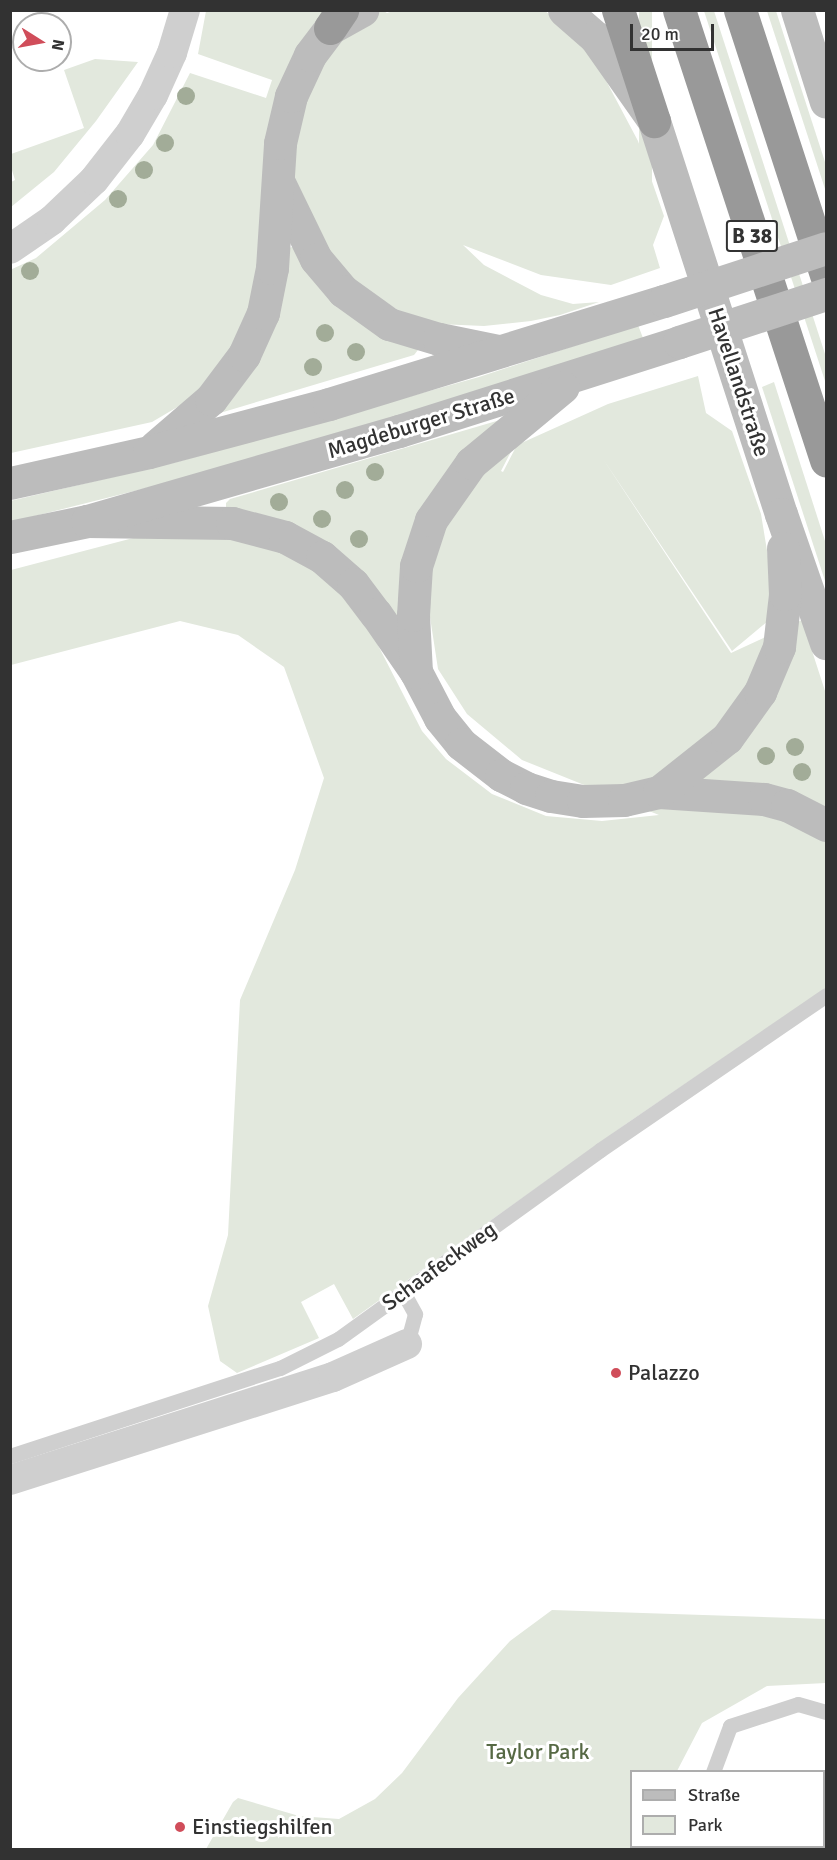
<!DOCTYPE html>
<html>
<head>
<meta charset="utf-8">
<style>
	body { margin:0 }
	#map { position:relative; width:837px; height:1860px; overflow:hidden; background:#fff; font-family:Signika,sans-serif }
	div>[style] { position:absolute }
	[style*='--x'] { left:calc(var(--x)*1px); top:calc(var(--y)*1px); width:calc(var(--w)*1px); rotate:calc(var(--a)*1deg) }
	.green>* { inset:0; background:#e2e8dd; transform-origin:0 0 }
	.lane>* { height:15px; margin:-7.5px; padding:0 7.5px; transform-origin:7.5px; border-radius:7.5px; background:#cfcfcf }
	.street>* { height:30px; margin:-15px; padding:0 15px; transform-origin:15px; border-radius:15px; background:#cfcfcf }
	.secondary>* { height:33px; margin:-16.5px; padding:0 16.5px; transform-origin:16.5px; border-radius:16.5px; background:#bcbcbc }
	.highway>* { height:33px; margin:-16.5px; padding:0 16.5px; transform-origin:16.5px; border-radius:16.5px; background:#999 }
	.secondary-bridge>* { height:33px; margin:-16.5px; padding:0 16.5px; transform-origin:16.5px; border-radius:16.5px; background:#bcbcbc }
	.trees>* { width:18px; height:18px; margin:-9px; border-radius:50%; background:#a2ac98 }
	.dots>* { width:16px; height:16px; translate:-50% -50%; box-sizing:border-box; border:3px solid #fff; border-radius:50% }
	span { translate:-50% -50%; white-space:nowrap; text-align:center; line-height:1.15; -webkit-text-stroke:6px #fff; paint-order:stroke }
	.shield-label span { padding:2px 4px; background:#fff; border:2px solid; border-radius:4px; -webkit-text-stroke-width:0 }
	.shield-label { font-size:21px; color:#323232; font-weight:700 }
	.street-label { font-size:22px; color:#323232 }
	.poi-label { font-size:22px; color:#323232 }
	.left { translate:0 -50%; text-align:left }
	.park-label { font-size:22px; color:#566944 }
	.frame { position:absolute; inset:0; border:12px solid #323232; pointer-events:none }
	.legend { position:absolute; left:630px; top:1770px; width:195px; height:78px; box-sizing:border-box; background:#fff; border:2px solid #adadad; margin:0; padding:8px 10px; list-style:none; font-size:18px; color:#323232 }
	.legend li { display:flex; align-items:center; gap:12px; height:30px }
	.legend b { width:30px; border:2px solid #adadad }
	.north { position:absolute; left:12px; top:12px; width:60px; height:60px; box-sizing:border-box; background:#fff; border:2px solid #adadad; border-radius:50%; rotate:101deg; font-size:16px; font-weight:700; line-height:24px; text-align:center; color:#323232 }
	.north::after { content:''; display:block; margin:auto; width:21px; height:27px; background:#d04d5a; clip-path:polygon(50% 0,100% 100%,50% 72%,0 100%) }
	.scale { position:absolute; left:630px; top:24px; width:84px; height:27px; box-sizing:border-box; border:3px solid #323232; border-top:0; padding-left:8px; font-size:18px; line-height:21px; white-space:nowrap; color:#323232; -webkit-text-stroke:4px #fff; paint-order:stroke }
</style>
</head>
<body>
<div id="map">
	<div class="green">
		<div style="clip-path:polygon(382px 10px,387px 13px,396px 10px,545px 11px,585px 41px,638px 141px,664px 216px,653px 245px,660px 268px,611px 285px,541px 275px,463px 245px,484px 265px,541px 295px,573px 304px,599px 302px,560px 315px,531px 321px,484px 326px,438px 324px,405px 315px,350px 278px,331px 256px,308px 206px,245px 337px,208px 389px,152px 422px,11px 453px,10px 270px,36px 258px,105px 200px,153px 145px,190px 73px,266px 98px,272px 80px,198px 54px,206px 11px)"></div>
		<div style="left:639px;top:11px;width:13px;height:203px"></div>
		<div style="clip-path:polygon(704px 11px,714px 11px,826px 357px,826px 384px)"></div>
		<div style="clip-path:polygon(767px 11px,776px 11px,826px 165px,826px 192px)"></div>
		<div style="clip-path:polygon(95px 59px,138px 62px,96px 121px,54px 172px,11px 207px,11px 182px,15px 180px,11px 167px,11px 154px,84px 128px,64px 70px)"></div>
		<div style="clip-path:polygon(291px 247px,296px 248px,418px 350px,414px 355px,220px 413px,218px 409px,286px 251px)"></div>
		<div style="clip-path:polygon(638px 325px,643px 338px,484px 390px,182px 479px,11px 522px,10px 501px,177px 462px,479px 377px)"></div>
		<div style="clip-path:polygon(698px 376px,706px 413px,732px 431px,761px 514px,770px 569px,768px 621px,732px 651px,603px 459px,731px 653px,802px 620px,826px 694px,826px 988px,626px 1124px,353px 1319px,334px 1284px,301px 1302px,319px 1338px,237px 1373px,220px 1361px,208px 1306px,228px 1235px,240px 1000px,295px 870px,324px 778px,284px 667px,238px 635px,180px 621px,11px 665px,11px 570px,137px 537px,231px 534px,307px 561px,363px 616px,422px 731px,446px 759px,492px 794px,546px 816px,602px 821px,659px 815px,522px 760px,467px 714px,438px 669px,430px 617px,394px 620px,360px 574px,337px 554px,308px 535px,284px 523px,260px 515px,231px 511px,226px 508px,226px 503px,230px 499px,500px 420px,517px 440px,501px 471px,503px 472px,517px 445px,608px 404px)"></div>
		<div style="clip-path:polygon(774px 382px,826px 544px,826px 584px,762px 387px)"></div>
		<div style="clip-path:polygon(552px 1610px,826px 1619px,826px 1683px,767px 1686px,702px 1723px,677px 1771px,632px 1772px,632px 1846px,655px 1847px,654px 1849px,206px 1849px,233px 1802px,238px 1798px,299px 1816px,339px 1819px,375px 1799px,402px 1773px,458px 1698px,510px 1641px)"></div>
	</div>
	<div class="lane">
		<div style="--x:403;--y:1292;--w:25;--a:61"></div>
		<div style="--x:415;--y:1314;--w:31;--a:105"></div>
		<div style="--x:10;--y:1456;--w:284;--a:-18.1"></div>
		<div style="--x:280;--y:1368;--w:65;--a:-26.6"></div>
		<div style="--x:338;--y:1339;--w:323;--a:-35.8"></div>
		<div style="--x:600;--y:1150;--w:274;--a:-34.4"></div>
		<div style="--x:713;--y:1772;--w:49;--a:-69.7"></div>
		<div style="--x:730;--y:1726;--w:71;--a:-17.9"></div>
		<div style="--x:798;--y:1704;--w:29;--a:16"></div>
		<div style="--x:726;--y:1846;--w:4;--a:76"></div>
	</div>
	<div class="street">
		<div style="--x:10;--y:249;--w:51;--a:-34.6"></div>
		<div style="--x:52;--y:220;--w:58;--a:-43.6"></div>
		<div style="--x:94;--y:180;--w:58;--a:-52"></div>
		<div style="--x:130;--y:134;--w:45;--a:-59.5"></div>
		<div style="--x:153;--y:95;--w:46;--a:-65.7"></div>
		<div style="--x:172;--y:53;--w:45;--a:-73.2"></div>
		<div style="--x:10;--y:1480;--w:339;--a:-17.7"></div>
		<div style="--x:333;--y:1377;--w:81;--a:-24"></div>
	</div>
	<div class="secondary">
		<div style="--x:564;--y:10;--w:41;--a:41.1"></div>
		<div style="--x:595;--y:37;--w:103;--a:54.9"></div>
		<div style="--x:654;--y:121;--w:413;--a:72.1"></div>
		<div style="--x:781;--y:514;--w:137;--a:70.8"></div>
		<div style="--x:797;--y:10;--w:96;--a:72.5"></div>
		<div style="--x:280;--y:185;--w:82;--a:64.1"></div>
		<div style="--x:316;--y:259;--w:42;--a:49.8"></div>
		<div style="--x:343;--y:291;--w:57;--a:35.7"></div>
		<div style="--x:389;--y:324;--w:52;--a:16.7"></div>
		<div style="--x:439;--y:339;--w:60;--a:11.5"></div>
		<div style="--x:155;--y:447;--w:74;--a:-40.6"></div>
		<div style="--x:211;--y:399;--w:55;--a:-53.1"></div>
		<div style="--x:244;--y:355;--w:46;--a:-65.7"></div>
		<div style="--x:263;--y:313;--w:46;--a:-78.7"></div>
		<div style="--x:272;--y:268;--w:125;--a:-86.3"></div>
		<div style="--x:280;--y:143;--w:48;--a:-76.8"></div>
		<div style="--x:291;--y:96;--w:45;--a:-65.1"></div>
		<div style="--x:310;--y:55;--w:34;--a:-53"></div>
		<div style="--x:330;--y:28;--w:37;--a:-29"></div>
		<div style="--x:10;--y:483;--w:142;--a:-12.6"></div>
		<div style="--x:149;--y:452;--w:186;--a:-14.9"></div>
		<div style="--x:329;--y:404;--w:350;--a:-17.1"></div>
		<div style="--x:87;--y:521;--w:145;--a:0.8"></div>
		<div style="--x:232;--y:523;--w:55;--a:14.8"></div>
		<div style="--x:285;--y:537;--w:42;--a:28.4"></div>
		<div style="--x:322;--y:557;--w:41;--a:41.1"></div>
		<div style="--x:353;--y:584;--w:38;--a:53"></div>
		<div style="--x:376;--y:614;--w:70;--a:55.4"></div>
		<div style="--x:416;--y:672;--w:52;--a:62.4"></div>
		<div style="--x:440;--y:718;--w:33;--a:51"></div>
		<div style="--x:461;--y:744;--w:51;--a:37.8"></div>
		<div style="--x:501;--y:775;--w:28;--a:27"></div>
		<div style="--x:526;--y:788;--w:26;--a:18"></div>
		<div style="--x:551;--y:796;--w:32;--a:9"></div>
		<div style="--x:583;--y:801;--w:41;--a:-1.4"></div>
		<div style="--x:624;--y:800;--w:36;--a:-13"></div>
		<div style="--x:659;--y:792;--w:105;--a:3.8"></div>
		<div style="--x:764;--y:799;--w:24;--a:15"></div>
		<div style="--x:787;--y:805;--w:44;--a:27.1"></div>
		<div style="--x:10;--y:537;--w:79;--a:-11.7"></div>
		<div style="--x:87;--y:521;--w:325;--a:-16.1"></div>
		<div style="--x:399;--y:431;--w:294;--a:-17.6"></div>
		<div style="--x:416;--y:672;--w:57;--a:-93"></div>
		<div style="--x:413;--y:615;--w:49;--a:-86.5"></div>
		<div style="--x:416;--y:566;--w:48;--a:-71.9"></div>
		<div style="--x:431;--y:520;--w:70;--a:-54.9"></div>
		<div style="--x:471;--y:463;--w:119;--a:-39.6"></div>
		<div style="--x:659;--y:792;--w:87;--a:-38.5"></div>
		<div style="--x:727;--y:738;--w:57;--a:-54.3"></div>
		<div style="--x:760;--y:692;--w:49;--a:-67.1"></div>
		<div style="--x:779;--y:647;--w:53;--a:-83.5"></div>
		<div style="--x:785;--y:594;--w:46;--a:-92.5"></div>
	</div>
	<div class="highway">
		<div style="--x:618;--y:10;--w:117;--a:72"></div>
		<div style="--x:679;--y:10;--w:474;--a:71.9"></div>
		<div style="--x:740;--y:10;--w:279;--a:72"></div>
		<div style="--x:330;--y:28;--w:22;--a:-56"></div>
	</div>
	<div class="secondary-bridge">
		<div style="--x:664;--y:301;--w:170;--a:-18.1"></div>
		<div style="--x:679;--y:342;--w:155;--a:-18.1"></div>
	</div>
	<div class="trees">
		<div style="left:186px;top:96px"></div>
		<div style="left:165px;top:143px"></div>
		<div style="left:144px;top:170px"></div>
		<div style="left:118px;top:199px"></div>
		<div style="left:30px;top:271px"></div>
		<div style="left:325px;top:333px"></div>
		<div style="left:356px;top:352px"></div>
		<div style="left:313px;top:367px"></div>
		<div style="left:375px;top:472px"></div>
		<div style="left:345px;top:490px"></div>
		<div style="left:279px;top:502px"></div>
		<div style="left:322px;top:519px"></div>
		<div style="left:359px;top:539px"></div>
		<div style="left:795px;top:747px"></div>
		<div style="left:766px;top:756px"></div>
		<div style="left:802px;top:772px"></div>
	</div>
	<div class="dots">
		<div style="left:616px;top:1373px;background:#d04d5a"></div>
		<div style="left:180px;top:1827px;background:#d04d5a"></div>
	</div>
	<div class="shield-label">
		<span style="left:752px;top:236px">B 38</span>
	</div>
	<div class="street-label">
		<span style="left:739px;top:382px;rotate:72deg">Havellandstraße</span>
		<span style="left:421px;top:423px;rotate:-17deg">Magdeburger Straße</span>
		<span style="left:439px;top:1266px;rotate:-36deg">Schaafeckweg</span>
	</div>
	<div class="poi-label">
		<span class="left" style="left:628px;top:1373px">Palazzo</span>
		<span class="left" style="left:192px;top:1827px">Einstiegshilfen</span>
	</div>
	<div class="park-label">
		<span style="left:538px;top:1752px">Taylor Park</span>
	</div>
	<div class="frame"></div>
	<ul class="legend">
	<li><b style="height:8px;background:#bcbcbc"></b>Straße</li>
	<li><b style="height:16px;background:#e2e8dd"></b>Park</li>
	</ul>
	<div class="north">N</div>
	<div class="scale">20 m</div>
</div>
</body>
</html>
